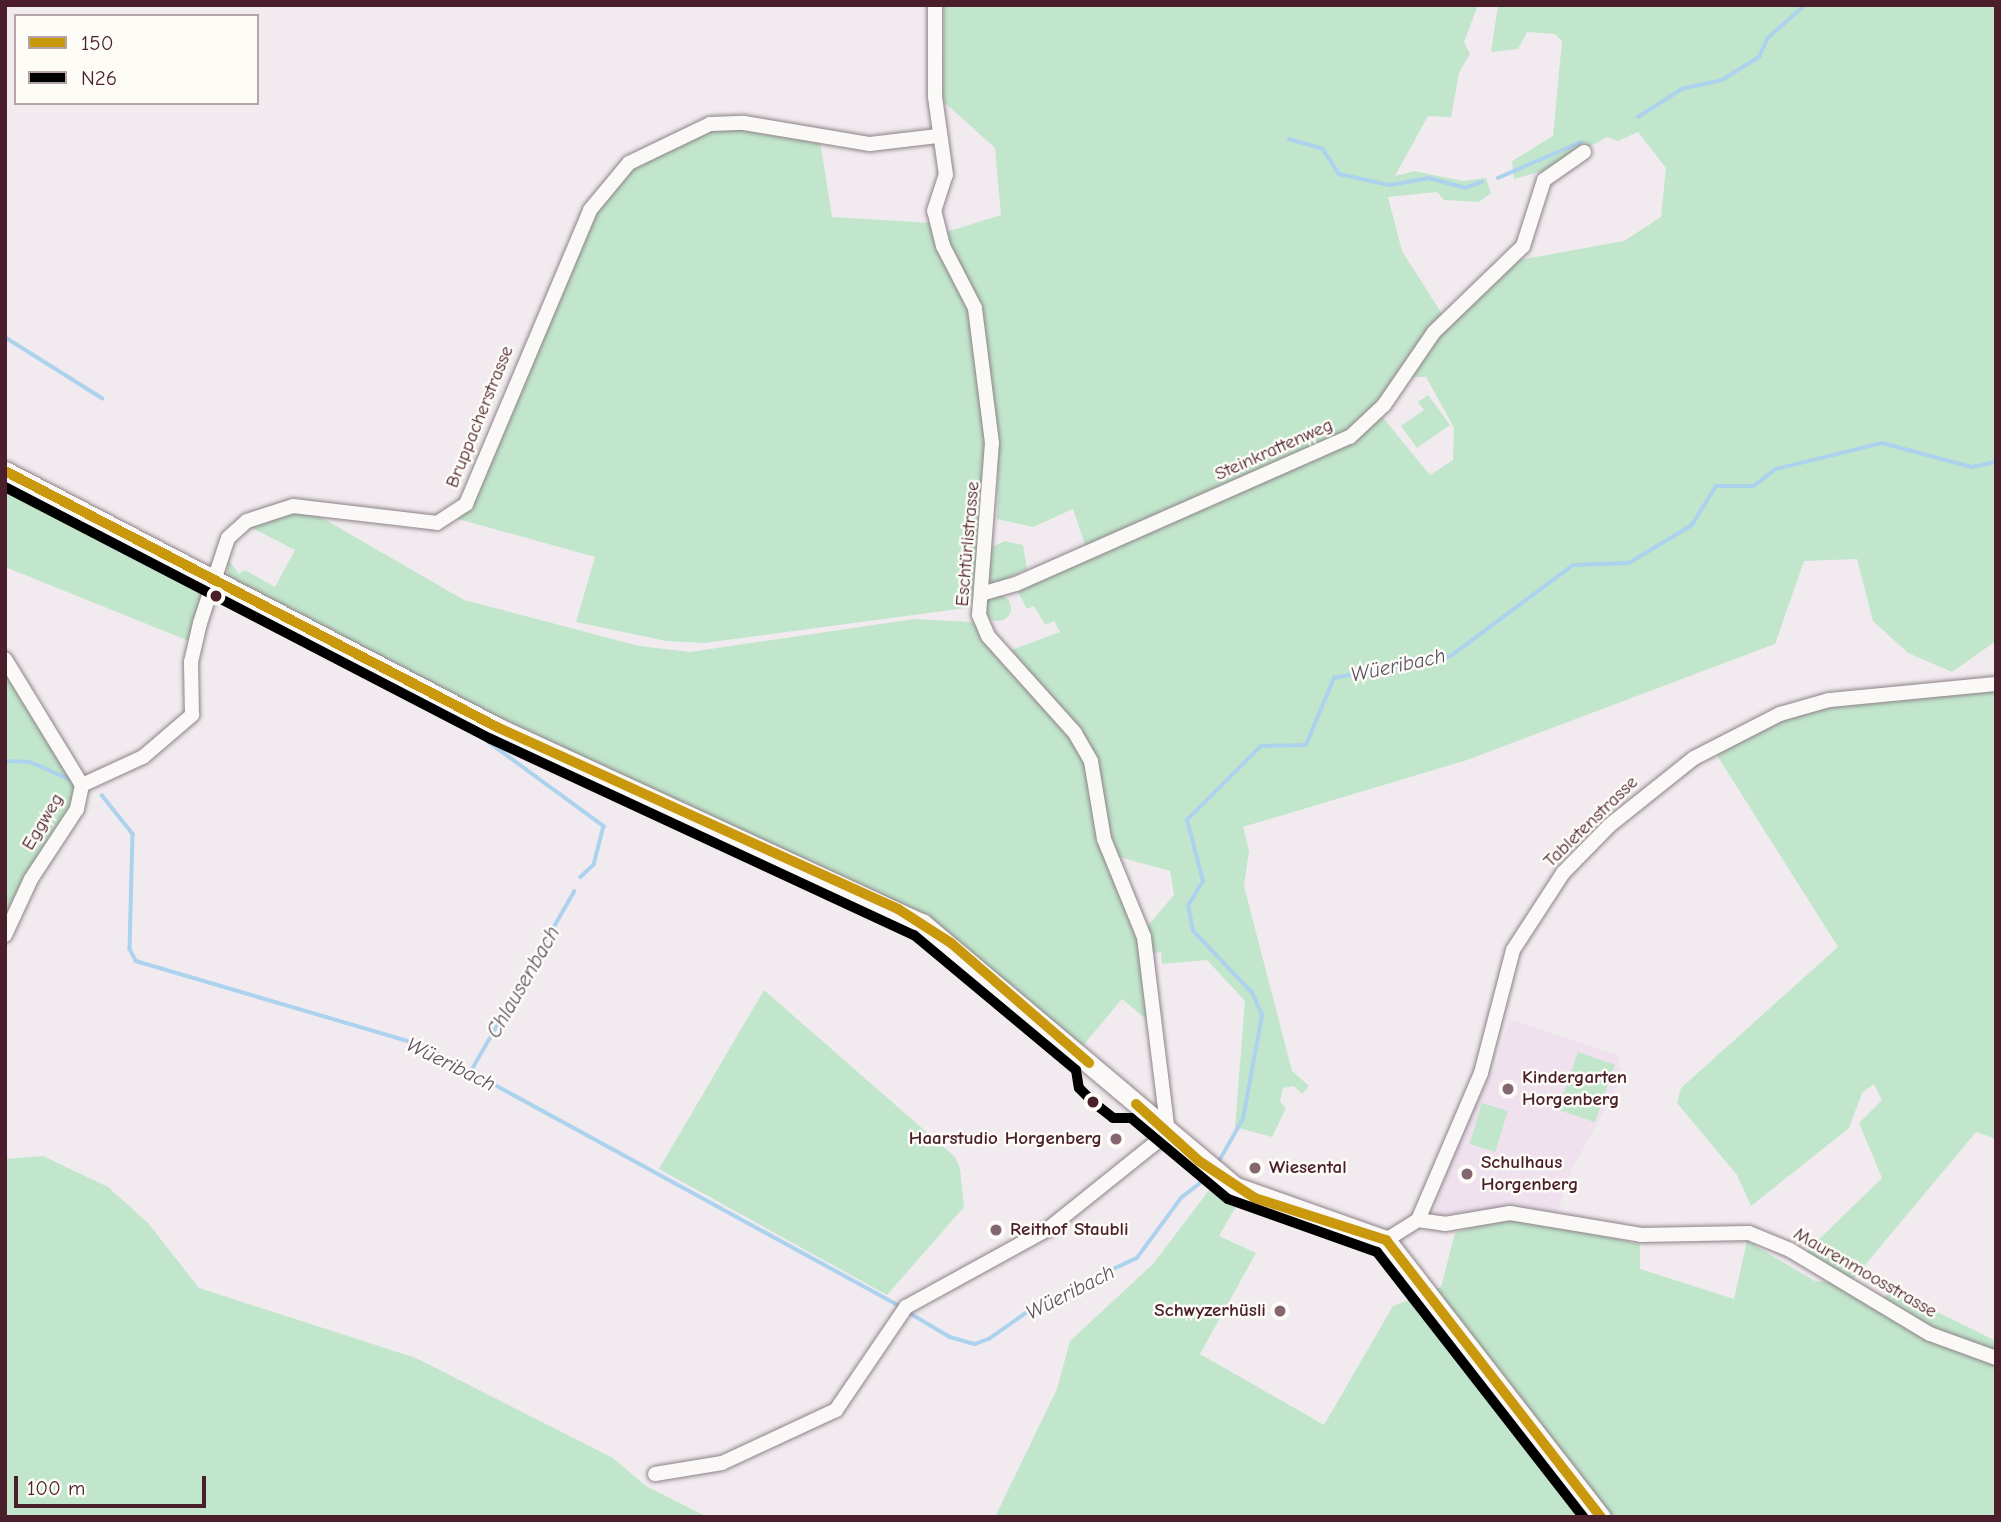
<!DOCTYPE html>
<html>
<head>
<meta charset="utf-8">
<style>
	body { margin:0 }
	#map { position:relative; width:2001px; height:1522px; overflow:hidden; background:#f1ebf0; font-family:"Comic Neue",sans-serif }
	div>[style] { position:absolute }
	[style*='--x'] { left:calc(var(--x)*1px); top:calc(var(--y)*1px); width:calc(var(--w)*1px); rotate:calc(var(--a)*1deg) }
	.built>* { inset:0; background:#efe2ee }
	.green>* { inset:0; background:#c1e6cc; transform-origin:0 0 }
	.round { border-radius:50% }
	.stream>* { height:3.5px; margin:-1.75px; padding:0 1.75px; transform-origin:1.75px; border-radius:1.75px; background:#acd2ee }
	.roads { filter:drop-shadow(0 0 2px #8d8287) drop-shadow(0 0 2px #8d8287) }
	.street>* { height:14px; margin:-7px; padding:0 7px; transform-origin:7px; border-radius:7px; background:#faf9f8 }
	.secondary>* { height:19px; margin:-9.5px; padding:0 9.5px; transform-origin:9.5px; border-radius:9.5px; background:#faf9f8 }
	.bus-1>* { height:10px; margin:-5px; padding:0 5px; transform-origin:5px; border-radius:5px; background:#c9980d }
	.bus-2>* { height:10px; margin:-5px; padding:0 5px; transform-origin:5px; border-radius:5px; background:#000 }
	.dots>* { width:19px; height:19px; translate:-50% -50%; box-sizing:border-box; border:4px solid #fdfcf7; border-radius:50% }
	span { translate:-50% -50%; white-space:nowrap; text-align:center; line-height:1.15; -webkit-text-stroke:5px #fdfcf7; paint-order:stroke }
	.street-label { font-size:19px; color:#4a1f2b }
	.poi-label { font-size:19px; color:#4a1f2b; font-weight:700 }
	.left { translate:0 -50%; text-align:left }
	.right { translate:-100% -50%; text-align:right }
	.water-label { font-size:21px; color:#5e5165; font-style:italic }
	.frame { position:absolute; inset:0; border:7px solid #4a1f2b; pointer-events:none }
	.legend { position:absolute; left:14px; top:14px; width:245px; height:91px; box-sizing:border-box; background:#fdfcf7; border:2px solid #b5a4a5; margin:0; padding:9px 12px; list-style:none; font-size:21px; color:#4a1f2b }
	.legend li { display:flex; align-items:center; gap:14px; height:35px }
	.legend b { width:35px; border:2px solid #b5a4a5 }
	.scale { position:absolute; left:14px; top:1476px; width:192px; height:32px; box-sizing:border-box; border:4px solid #4a1f2b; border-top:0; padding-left:9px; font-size:21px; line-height:24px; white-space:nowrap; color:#4a1f2b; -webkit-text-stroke:5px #fdfcf7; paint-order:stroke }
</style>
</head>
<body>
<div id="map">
	<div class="built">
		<div style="clip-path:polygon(1509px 1019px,1617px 1055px,1623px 1077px,1571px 1171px,1558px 1212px,1516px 1205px,1433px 1217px,1458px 1133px,1495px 1069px)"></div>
	</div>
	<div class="green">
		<div style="clip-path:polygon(evenodd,944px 5px,1478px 5px,1464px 42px,1470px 54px,1459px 73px,1451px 117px,1428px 116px,1395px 176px,1414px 171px,1463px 181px,1486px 178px,1491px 193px,1479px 202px,1444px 200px,1437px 192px,1388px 197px,1402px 251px,1449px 325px,1508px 262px,1624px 241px,1661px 217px,1666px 168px,1638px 132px,1618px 141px,1607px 137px,1550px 169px,1514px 179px,1512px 161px,1553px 136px,1562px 41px,1555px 34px,1527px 32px,1518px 49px,1491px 52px,1498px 5px,1996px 5px,1996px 641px,1952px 672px,1908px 653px,1873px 621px,1857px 559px,1804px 561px,1775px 644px,1467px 760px,1243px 827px,1249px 851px,1244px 886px,1292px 1071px,1309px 1086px,1302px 1094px,1294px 1086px,1283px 1088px,1280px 1102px,1286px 1108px,1272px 1137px,1235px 1127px,1245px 1001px,1207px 960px,1162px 964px,1161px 952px,1152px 953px,1146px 928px,1174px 895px,1170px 871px,1116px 856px,1087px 740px,1011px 650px,1060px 632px,1054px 621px,1045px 625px,1034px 606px,1027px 609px,1017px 590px,1089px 556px,1073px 509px,1033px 527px,997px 519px,998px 476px,979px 327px,943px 233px,1001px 215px,995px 148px,943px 101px,944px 5px,1411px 377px,1426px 377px,1454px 428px,1453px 460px,1430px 475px,1380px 414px,1411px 377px)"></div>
		<div style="clip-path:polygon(734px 126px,820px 141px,832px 217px,932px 223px,968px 305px,988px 446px,975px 599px,966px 608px,704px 643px,666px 641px,576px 622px,595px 557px,458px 519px,602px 200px,634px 168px,693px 135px)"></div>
		<div style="clip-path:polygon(1428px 395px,1450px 425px,1417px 448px,1401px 426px,1424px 410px,1418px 402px)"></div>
		<div style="clip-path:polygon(5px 479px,205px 582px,189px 641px,5px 567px)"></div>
		<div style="clip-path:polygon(286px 512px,317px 515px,464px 600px,639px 646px,690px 652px,914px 619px,972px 622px,1069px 733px,1083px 757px,1102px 844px,1136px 920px,1152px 1024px,1122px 999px,1081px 1048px,936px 925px,874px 890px,532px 737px,228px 580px,227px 558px,239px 574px,245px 570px,275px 587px,295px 550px,248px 526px)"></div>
		<div style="clip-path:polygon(1005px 541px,1023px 545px,1027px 569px,993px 585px,987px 577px,992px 547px)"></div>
		<div class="round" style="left:985px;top:595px;width:26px;height:26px"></div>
		<div style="clip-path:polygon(5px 673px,76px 788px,67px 817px,22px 881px,5px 918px)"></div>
		<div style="clip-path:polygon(1996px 687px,1996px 1139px,1976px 1132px,1850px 1283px,1804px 1254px,1882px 1178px,1859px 1123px,1882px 1100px,1874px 1084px,1862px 1093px,1849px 1128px,1751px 1206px,1737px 1175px,1677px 1103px,1681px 1088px,1838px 947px,1713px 749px,1805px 709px)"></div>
		<div style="clip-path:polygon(764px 990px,955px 1157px,960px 1168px,964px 1207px,887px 1295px,659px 1169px)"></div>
		<div style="left:1578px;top:1052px;width:39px;height:61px;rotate:19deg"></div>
		<div style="left:1482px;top:1103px;width:27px;height:43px;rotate:17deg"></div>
		<div style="clip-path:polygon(43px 1156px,108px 1187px,148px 1223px,199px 1288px,416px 1358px,613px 1458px,646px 1486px,707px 1517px,5px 1517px,5px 1159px)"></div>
		<div style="clip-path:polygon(1213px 1185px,1237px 1205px,1219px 1236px,1256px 1253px,1200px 1354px,1324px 1425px,1393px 1306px,1422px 1295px,1592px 1517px,995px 1517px,1057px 1389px,1070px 1341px,1153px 1264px)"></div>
		<div style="clip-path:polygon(1506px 1216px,1640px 1244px,1640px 1269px,1734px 1299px,1747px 1241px,1815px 1281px,1838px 1283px,1996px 1361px,1996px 1517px,1610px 1517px,1434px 1290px,1441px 1287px,1455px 1233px)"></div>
		<div style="clip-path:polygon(1891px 1289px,1996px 1341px,1996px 1355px,1965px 1346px,1881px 1301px)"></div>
	</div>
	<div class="stream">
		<div style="--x:1638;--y:117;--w:52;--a:-32.5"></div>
		<div style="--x:1682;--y:89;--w:41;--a:-12.7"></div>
		<div style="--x:1722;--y:80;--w:44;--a:-31.9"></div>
		<div style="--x:1759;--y:57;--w:21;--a:-65"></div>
		<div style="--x:1768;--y:38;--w:50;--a:-41.7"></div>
		<div style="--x:1289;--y:139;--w:35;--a:16"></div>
		<div style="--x:1323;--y:149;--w:30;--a:57"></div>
		<div style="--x:1339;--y:174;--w:52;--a:12.2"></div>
		<div style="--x:1390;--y:185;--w:40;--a:-10"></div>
		<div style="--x:1429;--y:178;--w:38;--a:15"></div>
		<div style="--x:1466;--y:188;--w:17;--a:-21"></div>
		<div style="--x:1498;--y:178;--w:90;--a:-23.4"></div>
		<div style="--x:5;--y:337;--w:115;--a:32.2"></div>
		<div style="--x:335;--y:654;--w:160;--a:29.1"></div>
		<div style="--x:475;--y:732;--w:160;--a:36.1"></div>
		<div style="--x:604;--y:826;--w:40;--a:104.4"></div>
		<div style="--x:594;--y:865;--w:18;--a:137"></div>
		<div style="--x:5;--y:761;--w:25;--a:2"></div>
		<div style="--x:30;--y:762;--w:43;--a:23.6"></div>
		<div style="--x:102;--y:795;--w:50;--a:51.5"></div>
		<div style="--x:133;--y:834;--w:115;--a:91.5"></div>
		<div style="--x:130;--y:949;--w:13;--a:63"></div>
		<div style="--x:136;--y:961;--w:298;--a:16.4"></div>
		<div style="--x:422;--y:1045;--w:545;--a:28.64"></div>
		<div style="--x:471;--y:1071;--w:207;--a:-60.1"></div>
		<div style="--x:1218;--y:1163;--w:51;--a:-60.4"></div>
		<div style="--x:1243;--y:1119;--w:106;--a:-79.6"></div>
		<div style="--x:1262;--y:1015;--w:24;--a:-114"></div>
		<div style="--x:1252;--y:993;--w:86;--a:-133.6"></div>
		<div style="--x:1193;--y:931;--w:25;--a:-101"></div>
		<div style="--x:1188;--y:906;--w:29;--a:-59"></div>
		<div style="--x:1203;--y:881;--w:63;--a:-104.7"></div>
		<div style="--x:1187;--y:820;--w:105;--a:-45"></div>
		<div style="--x:1261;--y:746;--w:45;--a:-1.3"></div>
		<div style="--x:1306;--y:745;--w:73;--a:-67.3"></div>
		<div style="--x:1334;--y:678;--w:119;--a:-10.6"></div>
		<div style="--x:1451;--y:656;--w:152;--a:-36.7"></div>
		<div style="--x:1573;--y:565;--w:56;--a:-2"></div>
		<div style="--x:1629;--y:563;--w:74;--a:-31.1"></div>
		<div style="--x:1692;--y:525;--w:46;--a:-58.4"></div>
		<div style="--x:1716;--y:486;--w:38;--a:0"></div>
		<div style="--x:1754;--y:486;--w:28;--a:-38"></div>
		<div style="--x:1776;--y:469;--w:109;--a:-13.8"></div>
		<div style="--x:1882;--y:443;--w:93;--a:14.9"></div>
		<div style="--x:1972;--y:467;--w:25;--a:-12"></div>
		<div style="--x:908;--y:1312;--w:49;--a:30.8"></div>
		<div style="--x:950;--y:1337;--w:26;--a:16"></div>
		<div style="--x:975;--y:1344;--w:15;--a:-20"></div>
		<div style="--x:989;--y:1339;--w:59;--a:-35.3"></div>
		<div style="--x:1037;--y:1305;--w:110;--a:-25.2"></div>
		<div style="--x:1137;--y:1258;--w:74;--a:-53.7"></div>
		<div style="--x:1181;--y:1198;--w:34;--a:-38"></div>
	</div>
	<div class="roads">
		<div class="street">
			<div style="--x:981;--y:594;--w:36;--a:-16"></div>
			<div style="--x:1016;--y:584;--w:365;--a:-23.8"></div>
			<div style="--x:1350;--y:437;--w:47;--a:-43.3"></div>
			<div style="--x:1384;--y:405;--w:88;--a:-55.6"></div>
			<div style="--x:1434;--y:332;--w:124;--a:-44"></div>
			<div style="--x:1523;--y:246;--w:69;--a:-72.3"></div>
			<div style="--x:1544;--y:180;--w:49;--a:-35"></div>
			<div style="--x:5;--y:659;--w:148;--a:58.6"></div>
			<div style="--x:82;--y:785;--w:25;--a:102"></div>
			<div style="--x:77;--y:809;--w:84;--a:123.3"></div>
			<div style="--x:31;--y:879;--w:62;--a:114.9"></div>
			<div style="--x:82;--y:785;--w:67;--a:-24.7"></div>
			<div style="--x:143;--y:757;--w:65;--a:-40.6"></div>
			<div style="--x:192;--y:715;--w:53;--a:-91.1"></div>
			<div style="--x:191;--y:662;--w:40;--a:-77"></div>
			<div style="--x:200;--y:623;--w:89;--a:-71.8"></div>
			<div style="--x:228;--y:538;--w:25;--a:-42"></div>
			<div style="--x:247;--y:521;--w:48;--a:-18.1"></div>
			<div style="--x:293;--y:506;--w:145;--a:6.7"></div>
			<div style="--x:437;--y:523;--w:35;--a:-33"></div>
			<div style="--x:466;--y:504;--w:319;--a:-67.1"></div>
			<div style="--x:590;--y:210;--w:61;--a:-50.3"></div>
			<div style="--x:629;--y:163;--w:90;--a:-25.7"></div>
			<div style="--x:710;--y:124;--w:34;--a:-2"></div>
			<div style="--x:744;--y:123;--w:128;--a:9.5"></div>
			<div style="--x:870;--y:144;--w:68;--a:-6.7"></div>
			<div style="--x:1418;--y:1220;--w:160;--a:-66.8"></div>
			<div style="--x:1481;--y:1073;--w:127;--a:-75.4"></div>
			<div style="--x:1513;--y:950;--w:92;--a:-57"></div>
			<div style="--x:1563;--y:873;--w:67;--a:-45.6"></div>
			<div style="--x:1610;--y:825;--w:107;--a:-38.6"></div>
			<div style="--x:1694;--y:758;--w:97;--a:-27.1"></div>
			<div style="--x:1780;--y:714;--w:51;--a:-15.9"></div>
			<div style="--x:1829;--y:700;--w:168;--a:-5.5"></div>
			<div style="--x:1386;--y:1240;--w:38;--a:-32"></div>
			<div style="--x:1418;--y:1220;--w:27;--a:8"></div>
			<div style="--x:1445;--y:1224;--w:66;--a:-9.6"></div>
			<div style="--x:1510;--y:1213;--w:133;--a:9.5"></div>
			<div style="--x:1641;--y:1235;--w:108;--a:-1.1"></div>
			<div style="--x:1749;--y:1233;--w:44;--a:22.5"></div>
			<div style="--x:1790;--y:1250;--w:163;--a:31"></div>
			<div style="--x:1930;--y:1334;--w:70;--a:20"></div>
			<div style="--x:655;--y:1474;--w:68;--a:-9.3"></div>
			<div style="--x:722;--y:1463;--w:126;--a:-24.9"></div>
			<div style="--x:836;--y:1410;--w:125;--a:-55.8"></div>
			<div style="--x:906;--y:1307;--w:162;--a:-28.8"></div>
			<div style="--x:1048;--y:1229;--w:154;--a:-38.7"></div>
			<div style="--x:1168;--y:1133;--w:197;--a:-97"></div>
			<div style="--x:1144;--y:937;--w:106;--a:-112.2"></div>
			<div style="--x:1104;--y:839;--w:79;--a:-99.5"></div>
			<div style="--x:1091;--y:761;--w:32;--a:-120"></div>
			<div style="--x:1075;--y:733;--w:130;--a:-131.9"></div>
			<div style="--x:988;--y:636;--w:23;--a:-113"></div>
			<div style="--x:979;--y:615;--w:172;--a:-85.7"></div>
			<div style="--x:992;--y:443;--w:136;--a:-97.2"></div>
			<div style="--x:975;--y:308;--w:70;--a:-117.3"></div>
			<div style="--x:943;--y:246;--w:36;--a:-104"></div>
			<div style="--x:934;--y:211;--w:38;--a:-72"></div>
			<div style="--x:946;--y:175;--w:79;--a:-98"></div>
			<div style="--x:935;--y:97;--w:92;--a:-90"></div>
		</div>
		<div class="secondary">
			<div style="--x:5;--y:471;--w:555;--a:27.49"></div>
			<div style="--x:497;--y:727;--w:468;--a:24.8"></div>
			<div style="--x:922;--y:923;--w:410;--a:40.1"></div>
			<div style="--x:1236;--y:1187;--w:159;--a:19.5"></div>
			<div style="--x:1386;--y:1240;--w:351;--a:52.2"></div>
		</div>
	</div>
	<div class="bus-1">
		<div style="--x:5;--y:471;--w:555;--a:27.49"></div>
		<div style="--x:497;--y:727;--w:440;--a:24.4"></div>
		<div style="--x:898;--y:909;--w:63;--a:32.7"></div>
		<div style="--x:951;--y:943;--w:183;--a:41"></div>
		<div style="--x:1136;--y:1104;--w:85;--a:42.1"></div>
		<div style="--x:1199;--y:1161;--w:67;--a:33.5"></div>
		<div style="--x:1255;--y:1198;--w:138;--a:17.8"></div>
		<div style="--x:1386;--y:1240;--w:351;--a:52.2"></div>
	</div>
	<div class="bus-2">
		<div style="--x:5;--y:487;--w:547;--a:27.41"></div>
		<div style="--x:491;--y:739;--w:466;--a:24.9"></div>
		<div style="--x:914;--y:935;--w:211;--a:39.8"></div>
		<div style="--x:1076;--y:1070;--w:18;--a:81"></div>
		<div style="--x:1079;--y:1088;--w:21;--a:45"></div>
		<div style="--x:1094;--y:1103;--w:24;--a:38"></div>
		<div style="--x:1113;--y:1118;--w:18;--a:0"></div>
		<div style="--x:1131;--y:1118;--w:126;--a:39.9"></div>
		<div style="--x:1228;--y:1199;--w:158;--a:19.6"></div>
		<div style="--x:1377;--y:1252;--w:336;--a:52.1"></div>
	</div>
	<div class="dots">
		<div style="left:216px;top:596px;background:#4a1f2b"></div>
		<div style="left:1508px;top:1089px;background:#846670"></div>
		<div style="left:1093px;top:1102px;background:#4a1f2b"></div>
		<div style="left:1116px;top:1139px;background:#846670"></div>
		<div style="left:1255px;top:1168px;background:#846670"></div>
		<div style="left:1467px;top:1174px;background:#846670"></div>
		<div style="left:996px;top:1230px;background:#846670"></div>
		<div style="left:1280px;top:1311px;background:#846670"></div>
	</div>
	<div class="street-label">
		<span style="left:480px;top:417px;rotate:-68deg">Bruppacherstrasse</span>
		<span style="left:1274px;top:450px;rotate:-24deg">Steinkrattenweg</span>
		<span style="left:968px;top:544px;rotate:-85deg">Eschtürlistrasse</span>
		<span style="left:43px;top:822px;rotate:-59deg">Eggweg</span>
		<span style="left:1591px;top:822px;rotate:-44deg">Tabletenstrasse</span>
		<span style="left:1865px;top:1273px;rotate:30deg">Maurenmoosstrasse</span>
	</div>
	<div class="poi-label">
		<span class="left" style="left:1522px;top:1089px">Kindergarten<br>Horgenberg</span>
		<span class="right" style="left:1102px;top:1139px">Haarstudio Horgenberg</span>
		<span class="left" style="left:1481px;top:1174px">Schulhaus<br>Horgenberg</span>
		<span class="left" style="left:1269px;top:1168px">Wiesental</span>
		<span class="left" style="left:1010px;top:1230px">Reithof Staubli</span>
		<span class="right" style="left:1266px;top:1311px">Schwyzerhüsli</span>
	</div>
	<div class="water-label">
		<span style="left:1398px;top:665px;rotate:-12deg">Wüeribach</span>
		<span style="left:523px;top:982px;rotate:-60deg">Chlausenbach</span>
		<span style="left:451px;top:1064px;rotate:26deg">Wüeribach</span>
		<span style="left:1070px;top:1292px;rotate:-27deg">Wüeribach</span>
	</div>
	<div class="frame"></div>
	<ul class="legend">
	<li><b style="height:9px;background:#c9980d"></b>150</li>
	<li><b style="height:9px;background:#000"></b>N26</li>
	</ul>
	<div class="scale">100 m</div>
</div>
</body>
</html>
